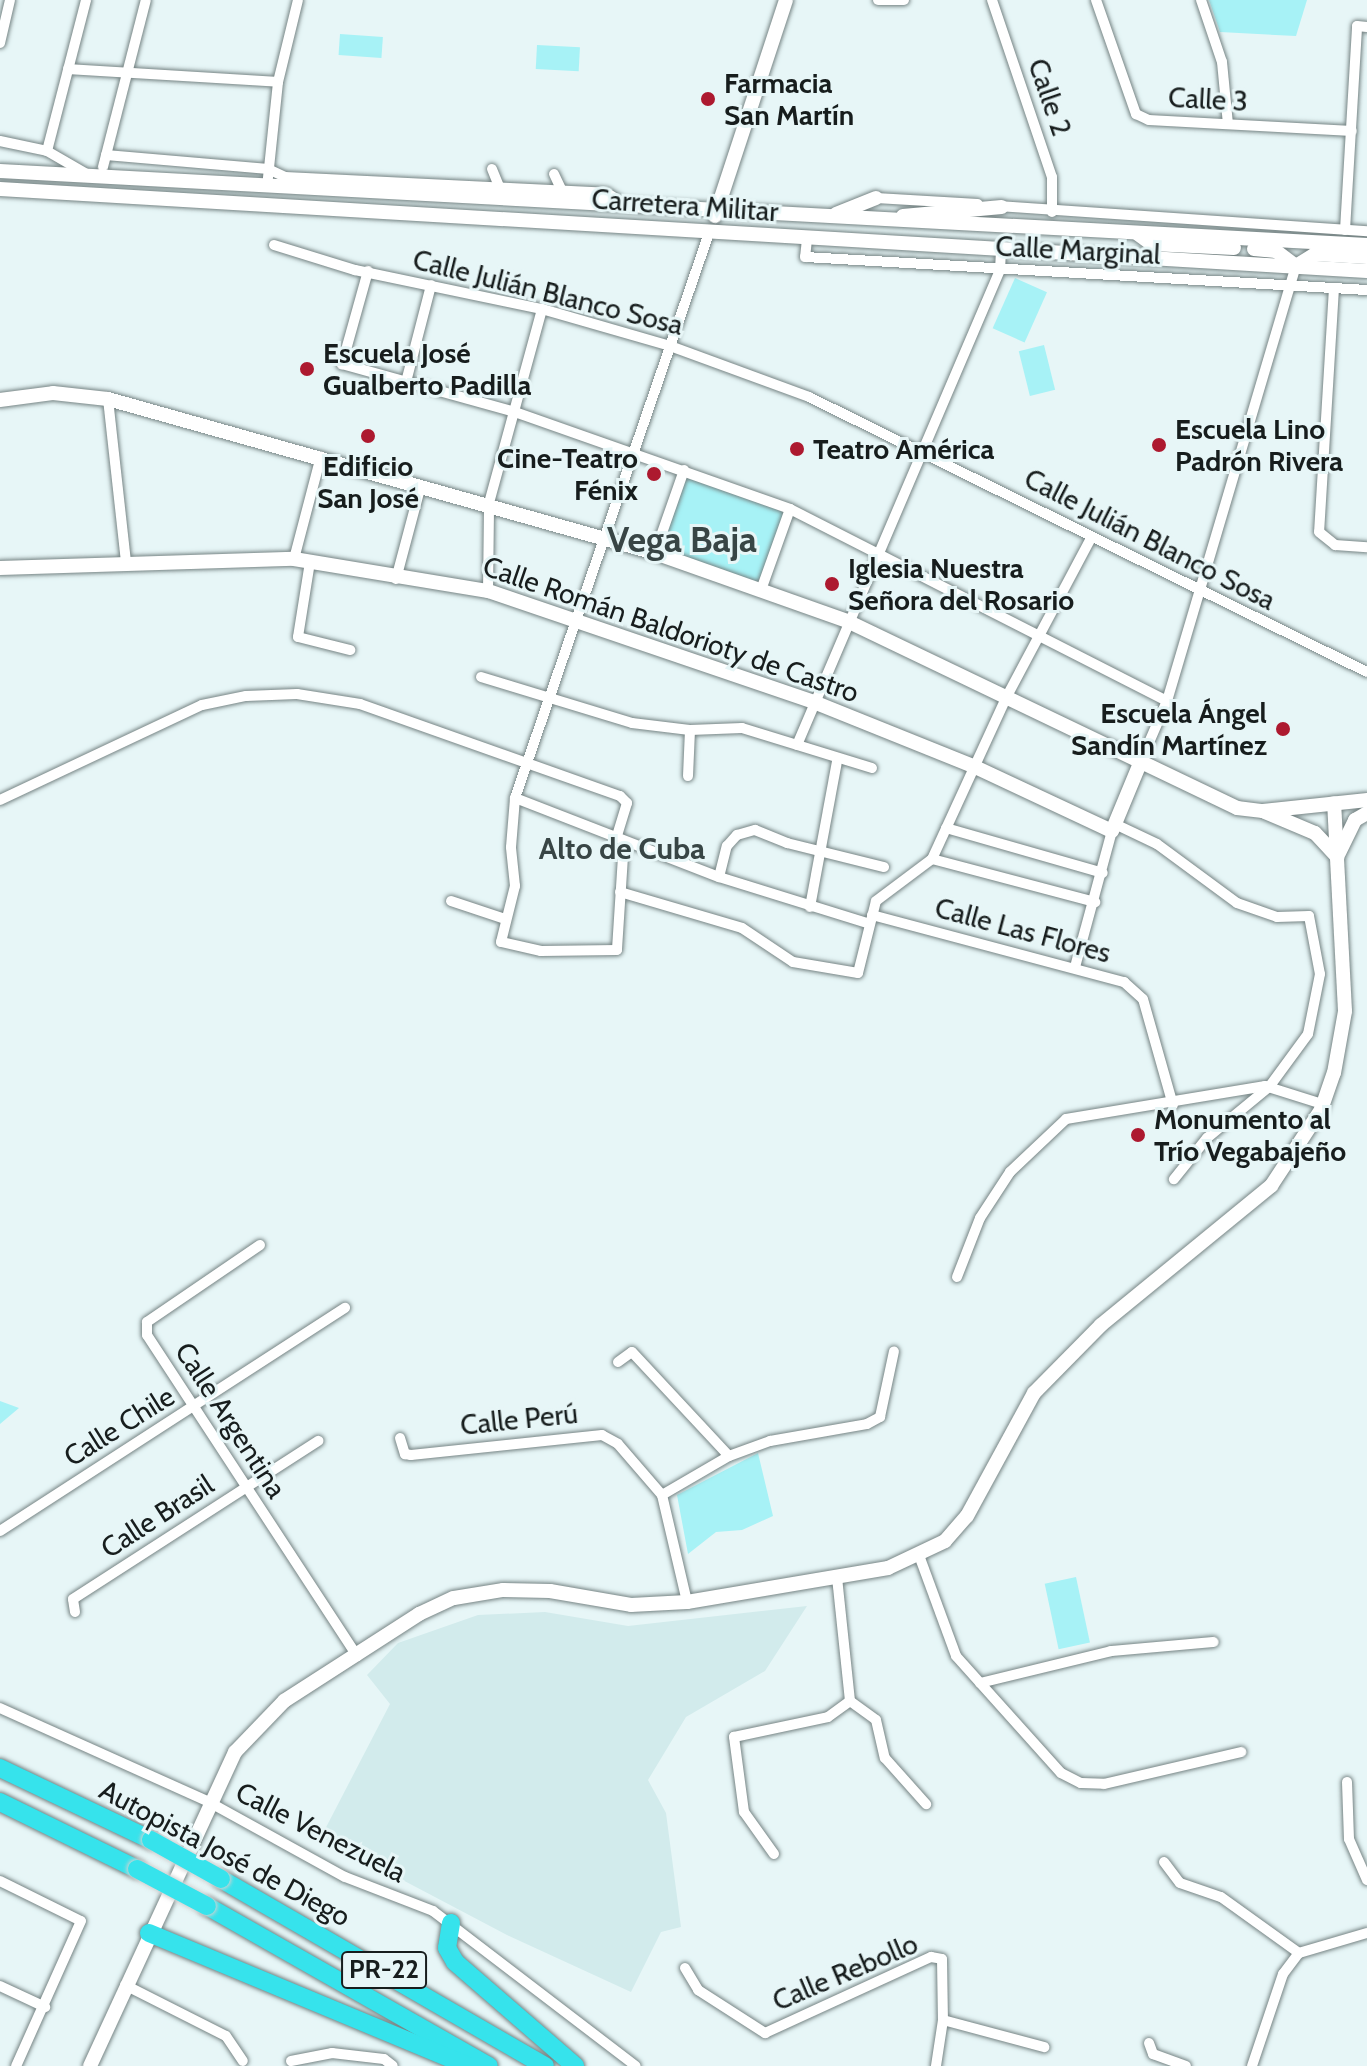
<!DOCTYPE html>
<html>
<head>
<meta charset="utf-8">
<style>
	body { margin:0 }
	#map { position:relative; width:1367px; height:2066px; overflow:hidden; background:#e7f6f7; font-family:Cabin,sans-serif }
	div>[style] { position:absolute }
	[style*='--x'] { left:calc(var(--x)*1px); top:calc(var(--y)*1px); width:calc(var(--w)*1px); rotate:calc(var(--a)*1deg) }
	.built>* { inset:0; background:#d2ebec }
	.green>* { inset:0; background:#a7f2f6; transform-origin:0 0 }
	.roads { filter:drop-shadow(0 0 2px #768484) drop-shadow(0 0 2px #768484) }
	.street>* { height:10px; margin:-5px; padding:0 5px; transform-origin:5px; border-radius:5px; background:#fff }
	.secondary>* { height:14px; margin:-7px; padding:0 7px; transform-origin:7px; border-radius:7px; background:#fff }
	.highway>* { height:18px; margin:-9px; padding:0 9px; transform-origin:9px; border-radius:9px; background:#36e3ec }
	.bridges { filter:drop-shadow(0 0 2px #d1d2d2) drop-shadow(0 0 2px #d1d2d2) }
	.highway-bridge>* { height:18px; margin:-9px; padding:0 9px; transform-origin:9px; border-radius:9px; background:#36e3ec }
	.dots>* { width:22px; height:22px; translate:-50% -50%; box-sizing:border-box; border:4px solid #e7f6f7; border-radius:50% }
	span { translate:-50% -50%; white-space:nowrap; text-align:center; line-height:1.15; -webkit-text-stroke:6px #e7f6f7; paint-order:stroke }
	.shield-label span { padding:2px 6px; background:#e7f6f7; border:2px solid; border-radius:6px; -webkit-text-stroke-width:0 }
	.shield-label { font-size:26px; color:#171d1d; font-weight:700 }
	.poi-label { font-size:28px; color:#171d1d; font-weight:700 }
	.left { translate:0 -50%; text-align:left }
	.right { translate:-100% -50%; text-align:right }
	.street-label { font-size:28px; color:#171d1d }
	.neighbourhood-label { font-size:30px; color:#384545; font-weight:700 }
	.district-label { font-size:36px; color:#384545; font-weight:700 }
</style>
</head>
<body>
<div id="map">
	<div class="built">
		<div style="clip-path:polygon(807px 1606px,765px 1671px,686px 1717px,648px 1780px,666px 1813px,681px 1927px,661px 1932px,631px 1992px,507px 1935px,321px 1837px,390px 1704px,367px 1675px,398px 1643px,478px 1615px,545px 1612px,628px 1626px)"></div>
	</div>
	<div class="green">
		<div style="clip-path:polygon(1209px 0,1307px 0,1296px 36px,1220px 32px)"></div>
		<div style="left:340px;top:34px;width:43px;height:21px;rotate:4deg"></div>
		<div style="left:537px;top:45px;width:43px;height:24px;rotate:3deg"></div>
		<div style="left:1015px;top:278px;width:35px;height:55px;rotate:24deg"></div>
		<div style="left:1044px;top:345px;width:46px;height:26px;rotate:76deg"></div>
		<div style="left:686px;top:476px;width:107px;height:80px;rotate:20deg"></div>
		<div style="clip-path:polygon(0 1401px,19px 1408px,0 1424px)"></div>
		<div style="clip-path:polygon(758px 1453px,773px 1516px,742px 1530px,716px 1532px,688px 1554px,677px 1495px)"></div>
		<div style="left:1076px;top:1577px;width:67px;height:32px;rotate:78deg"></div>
	</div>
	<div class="roads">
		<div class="street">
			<div style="--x:878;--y:0;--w:26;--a:0"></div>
			<div style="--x:992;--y:0;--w:187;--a:71.3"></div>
			<div style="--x:1052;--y:177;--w:35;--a:90"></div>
			<div style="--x:1096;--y:0;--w:121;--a:70.7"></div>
			<div style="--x:1136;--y:114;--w:14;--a:25"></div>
			<div style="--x:1149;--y:120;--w:203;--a:3.1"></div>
			<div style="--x:1201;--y:0;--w:65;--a:71.3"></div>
			<div style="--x:1222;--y:62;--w:62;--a:84.5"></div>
			<div style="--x:0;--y:43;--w:44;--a:-76.9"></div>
			<div style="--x:68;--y:69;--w:210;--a:3.5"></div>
			<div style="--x:0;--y:141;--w:48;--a:12"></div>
			<div style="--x:47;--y:151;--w:52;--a:30"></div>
			<div style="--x:47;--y:151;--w:156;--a:-75.5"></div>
			<div style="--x:106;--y:155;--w:163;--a:4.9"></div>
			<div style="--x:268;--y:169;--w:19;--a:25"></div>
			<div style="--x:285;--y:177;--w:322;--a:2.8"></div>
			<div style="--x:607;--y:193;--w:22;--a:32"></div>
			<div style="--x:103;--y:167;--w:172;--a:-75.6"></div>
			<div style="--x:492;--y:169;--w:22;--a:68"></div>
			<div style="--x:554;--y:174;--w:19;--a:65"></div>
			<div style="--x:267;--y:187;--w:106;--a:-84"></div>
			<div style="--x:278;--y:82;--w:84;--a:-76.3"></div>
			<div style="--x:876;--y:198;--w:102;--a:3.4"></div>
			<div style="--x:998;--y:206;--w:370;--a:3.9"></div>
			<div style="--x:1345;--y:230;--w:204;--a:-86.6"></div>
			<div style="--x:1357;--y:26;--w:10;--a:6"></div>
			<div style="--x:807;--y:239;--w:18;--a:96"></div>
			<div style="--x:805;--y:257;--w:563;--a:3.36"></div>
			<div style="--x:274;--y:245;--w:85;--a:17.2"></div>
			<div style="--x:355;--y:270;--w:191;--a:11.8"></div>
			<div style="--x:542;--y:309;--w:133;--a:16.1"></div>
			<div style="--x:670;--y:346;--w:148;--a:20.1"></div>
			<div style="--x:809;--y:397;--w:622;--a:26.24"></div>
			<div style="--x:368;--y:271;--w:97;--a:105.6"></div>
			<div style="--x:342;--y:364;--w:176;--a:15.5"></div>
			<div style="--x:512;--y:411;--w:295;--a:19.4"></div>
			<div style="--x:790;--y:509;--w:423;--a:27"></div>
			<div style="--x:1334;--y:288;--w:244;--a:93.5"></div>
			<div style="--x:1319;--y:532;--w:21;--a:39"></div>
			<div style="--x:1335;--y:545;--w:32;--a:4"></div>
			<div style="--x:406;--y:382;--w:100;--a:-75.5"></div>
			<div style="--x:108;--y:399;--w:165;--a:83.7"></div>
			<div style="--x:655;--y:553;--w:88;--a:-70.7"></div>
			<div style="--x:294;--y:559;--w:106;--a:-75.3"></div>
			<div style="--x:310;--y:562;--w:76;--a:99.1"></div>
			<div style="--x:298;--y:637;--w:54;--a:14"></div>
			<div style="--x:396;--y:579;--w:97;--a:-75.1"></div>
			<div style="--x:761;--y:590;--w:86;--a:-70.3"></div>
			<div style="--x:488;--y:591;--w:88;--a:-89.3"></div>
			<div style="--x:489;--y:503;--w:201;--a:-74.7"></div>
			<div style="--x:481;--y:677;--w:158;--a:16.9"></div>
			<div style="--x:632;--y:723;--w:58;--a:6.9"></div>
			<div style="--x:690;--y:730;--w:52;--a:-2.2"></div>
			<div style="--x:742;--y:728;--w:136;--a:17.1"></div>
			<div style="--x:797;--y:745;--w:517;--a:-66.86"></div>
			<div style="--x:1000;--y:270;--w:20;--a:-87"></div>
			<div style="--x:1141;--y:761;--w:65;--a:-66.6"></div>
			<div style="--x:1167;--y:701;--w:454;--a:-73.5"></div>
			<div style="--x:688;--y:776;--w:46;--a:-87.5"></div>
			<div style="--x:515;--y:798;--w:219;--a:21.2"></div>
			<div style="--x:719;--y:877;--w:155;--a:17.3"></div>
			<div style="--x:0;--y:800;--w:223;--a:-25.2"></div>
			<div style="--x:202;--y:705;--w:45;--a:-11.6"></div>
			<div style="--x:246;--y:696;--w:51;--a:-2.2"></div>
			<div style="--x:297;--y:694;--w:64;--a:9"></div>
			<div style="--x:360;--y:704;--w:276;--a:19.5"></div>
			<div style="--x:620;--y:796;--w:10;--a:45"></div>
			<div style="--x:627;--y:803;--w:37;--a:107"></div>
			<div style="--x:1117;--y:825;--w:44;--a:25.4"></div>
			<div style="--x:1157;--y:844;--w:99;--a:36.4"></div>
			<div style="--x:1237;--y:903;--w:42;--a:19.3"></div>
			<div style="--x:1277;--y:917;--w:32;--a:-2"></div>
			<div style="--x:1309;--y:916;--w:59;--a:79.3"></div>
			<div style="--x:1320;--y:974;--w:61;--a:101.3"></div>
			<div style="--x:1308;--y:1034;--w:66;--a:126.3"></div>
			<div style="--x:1269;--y:1087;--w:80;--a:140.6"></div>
			<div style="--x:1207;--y:1138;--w:53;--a:128.8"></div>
			<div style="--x:946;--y:828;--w:163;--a:16"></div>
			<div style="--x:624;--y:841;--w:109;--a:93.7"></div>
			<div style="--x:617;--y:950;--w:76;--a:179.2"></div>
			<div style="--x:541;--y:951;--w:41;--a:-167.3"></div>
			<div style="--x:501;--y:942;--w:58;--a:-76"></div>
			<div style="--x:515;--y:886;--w:39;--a:-96"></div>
			<div style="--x:511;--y:847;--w:49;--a:-85.3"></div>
			<div style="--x:515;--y:798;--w:597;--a:-71.05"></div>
			<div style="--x:932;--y:859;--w:169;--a:14.8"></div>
			<div style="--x:719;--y:877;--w:32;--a:-76"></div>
			<div style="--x:727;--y:846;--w:15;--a:-48"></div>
			<div style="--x:737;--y:835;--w:19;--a:-16"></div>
			<div style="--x:755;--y:830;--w:35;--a:22"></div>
			<div style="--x:787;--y:843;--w:100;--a:13.9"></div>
			<div style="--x:620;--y:892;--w:127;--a:16.4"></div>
			<div style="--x:742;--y:928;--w:61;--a:33.7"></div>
			<div style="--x:793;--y:962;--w:66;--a:9.6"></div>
			<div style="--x:858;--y:973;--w:74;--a:-76"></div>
			<div style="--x:876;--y:901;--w:70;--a:-36.9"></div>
			<div style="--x:932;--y:859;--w:177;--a:-65.3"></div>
			<div style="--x:1006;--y:698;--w:181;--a:-62"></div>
			<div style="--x:451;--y:901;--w:57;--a:18.4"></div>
			<div style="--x:810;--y:907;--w:148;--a:-79.5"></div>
			<div style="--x:872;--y:915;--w:261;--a:14.9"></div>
			<div style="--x:1124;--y:982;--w:25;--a:42"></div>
			<div style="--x:1143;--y:999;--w:110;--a:74.2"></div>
			<div style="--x:1075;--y:967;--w:141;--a:-74.8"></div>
			<div style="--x:260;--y:1245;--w:137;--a:145.7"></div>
			<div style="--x:147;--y:1322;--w:13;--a:90"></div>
			<div style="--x:147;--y:1335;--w:384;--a:56.8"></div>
			<div style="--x:957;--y:1277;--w:63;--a:-68.7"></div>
			<div style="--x:980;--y:1218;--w:55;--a:-56.9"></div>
			<div style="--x:1010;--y:1172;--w:77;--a:-43.4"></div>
			<div style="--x:1066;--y:1119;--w:202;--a:-9.4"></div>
			<div style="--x:1265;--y:1086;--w:60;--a:17.5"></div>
			<div style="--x:618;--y:1362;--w:17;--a:-36"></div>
			<div style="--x:632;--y:1352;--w:142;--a:47"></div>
			<div style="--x:400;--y:1438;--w:17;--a:73"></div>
			<div style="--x:405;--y:1454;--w:6;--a:9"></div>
			<div style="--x:411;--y:1455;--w:192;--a:-6"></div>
			<div style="--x:602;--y:1435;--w:18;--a:29"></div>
			<div style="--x:618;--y:1444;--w:67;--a:49.2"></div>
			<div style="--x:662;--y:1495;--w:110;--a:76.8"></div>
			<div style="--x:662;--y:1495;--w:78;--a:-30.2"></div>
			<div style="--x:729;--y:1456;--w:44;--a:-20.1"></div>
			<div style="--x:770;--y:1441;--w:98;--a:-9.9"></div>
			<div style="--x:867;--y:1424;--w:15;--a:-28"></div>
			<div style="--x:880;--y:1417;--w:67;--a:-78"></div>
			<div style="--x:0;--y:1531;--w:411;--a:-32.9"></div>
			<div style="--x:920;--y:1558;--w:104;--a:69.8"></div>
			<div style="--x:956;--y:1656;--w:157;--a:48.1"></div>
			<div style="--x:1061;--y:1773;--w:22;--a:27"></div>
			<div style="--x:1081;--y:1783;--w:23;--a:2"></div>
			<div style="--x:1104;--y:1784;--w:141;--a:-13.1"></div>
			<div style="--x:75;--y:1612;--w:13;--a:-99"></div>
			<div style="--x:73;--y:1599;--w:292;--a:-32.8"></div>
			<div style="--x:980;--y:1683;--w:135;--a:-13.7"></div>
			<div style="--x:1111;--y:1651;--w:103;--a:-5"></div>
			<div style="--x:850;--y:1701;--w:32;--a:36"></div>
			<div style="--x:876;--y:1720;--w:39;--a:77"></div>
			<div style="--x:885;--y:1758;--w:62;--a:48.3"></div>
			<div style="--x:0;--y:1708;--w:229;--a:24.2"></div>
			<div style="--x:209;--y:1802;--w:155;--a:28.9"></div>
			<div style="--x:345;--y:1877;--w:94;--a:21.1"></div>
			<div style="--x:433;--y:1911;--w:255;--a:37.4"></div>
			<div style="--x:1347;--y:1782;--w:57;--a:88"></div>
			<div style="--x:1349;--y:1839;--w:45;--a:66.3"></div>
			<div style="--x:774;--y:1854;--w:52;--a:-125.5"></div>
			<div style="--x:744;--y:1812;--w:76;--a:-97.6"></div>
			<div style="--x:734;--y:1737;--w:96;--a:-12"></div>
			<div style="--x:828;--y:1717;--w:27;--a:-36"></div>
			<div style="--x:850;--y:1701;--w:125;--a:-96"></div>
			<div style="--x:1164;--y:1862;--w:26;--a:53"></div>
			<div style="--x:1180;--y:1883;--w:43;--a:18.9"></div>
			<div style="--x:1221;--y:1897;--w:96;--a:35.7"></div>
			<div style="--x:0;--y:1881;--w:90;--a:26.3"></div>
			<div style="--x:81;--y:1921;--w:159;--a:114.1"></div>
			<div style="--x:685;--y:1968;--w:26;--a:59"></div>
			<div style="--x:698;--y:1990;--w:80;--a:32.7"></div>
			<div style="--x:765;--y:2033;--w:183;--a:-24.6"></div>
			<div style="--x:931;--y:1957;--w:11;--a:10"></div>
			<div style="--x:942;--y:1959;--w:61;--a:89.1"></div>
			<div style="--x:943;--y:2020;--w:47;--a:98.7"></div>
			<div style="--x:125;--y:1985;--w:113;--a:26.8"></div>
			<div style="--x:226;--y:2036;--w:30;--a:56"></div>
			<div style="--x:0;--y:1986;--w:50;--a:25"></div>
			<div style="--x:943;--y:2020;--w:105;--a:15"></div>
			<div style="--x:1149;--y:2043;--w:12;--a:70"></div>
			<div style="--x:1153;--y:2054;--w:35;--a:20"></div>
			<div style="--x:291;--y:2061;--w:42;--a:-11"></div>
			<div style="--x:332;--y:2053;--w:52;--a:6.6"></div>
			<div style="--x:384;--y:2059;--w:11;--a:38"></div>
			<div style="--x:1252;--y:2066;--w:97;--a:-71.4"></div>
			<div style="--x:1283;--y:1974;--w:26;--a:-53"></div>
			<div style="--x:1299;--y:1953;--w:71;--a:-16.4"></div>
		</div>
		<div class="secondary">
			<div style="--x:0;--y:171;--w:1369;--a:3.1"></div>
			<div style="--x:0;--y:189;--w:1369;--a:3.43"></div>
			<div style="--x:836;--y:214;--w:43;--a:-21.8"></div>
			<div style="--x:715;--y:216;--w:227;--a:-71.8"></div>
			<div style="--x:903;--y:216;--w:99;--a:-5.2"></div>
			<div style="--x:1138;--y:234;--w:17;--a:36"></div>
			<div style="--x:1152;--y:244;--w:82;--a:2.8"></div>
			<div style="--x:1254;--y:249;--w:22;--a:5"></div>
			<div style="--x:1276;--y:251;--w:25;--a:37"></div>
			<div style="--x:1296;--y:266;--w:22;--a:-32"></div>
			<div style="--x:1315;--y:254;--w:52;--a:3.3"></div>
			<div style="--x:0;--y:400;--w:53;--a:-7.5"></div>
			<div style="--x:53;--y:393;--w:55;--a:6.2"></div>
			<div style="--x:108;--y:399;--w:568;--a:15.72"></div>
			<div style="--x:655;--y:553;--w:204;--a:19.5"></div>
			<div style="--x:847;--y:621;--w:433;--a:25.6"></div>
			<div style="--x:1237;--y:808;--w:26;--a:7"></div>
			<div style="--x:1263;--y:811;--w:105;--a:-6"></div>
			<div style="--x:0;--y:568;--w:294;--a:-1.8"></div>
			<div style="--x:294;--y:559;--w:197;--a:9.4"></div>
			<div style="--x:488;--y:591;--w:344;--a:18.8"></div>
			<div style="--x:814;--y:702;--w:171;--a:21.9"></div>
			<div style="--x:973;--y:766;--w:153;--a:25.1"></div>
			<div style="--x:1112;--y:831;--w:76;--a:-67.5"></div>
			<div style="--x:1265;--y:812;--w:54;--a:22.8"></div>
			<div style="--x:1315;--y:833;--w:33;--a:47"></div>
			<div style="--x:1339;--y:853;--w:37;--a:-64"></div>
			<div style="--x:1355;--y:820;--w:14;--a:-30"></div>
			<div style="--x:90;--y:2066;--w:346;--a:-65.2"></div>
			<div style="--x:235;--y:1752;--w:71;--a:-46.1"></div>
			<div style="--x:284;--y:1701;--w:161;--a:-32.8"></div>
			<div style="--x:419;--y:1614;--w:38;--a:-25"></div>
			<div style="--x:454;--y:1598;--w:50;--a:-9.3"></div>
			<div style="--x:503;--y:1590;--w:47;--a:1.2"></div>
			<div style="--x:550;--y:1591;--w:82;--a:9.8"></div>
			<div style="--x:631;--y:1605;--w:56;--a:-3.1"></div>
			<div style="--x:687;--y:1602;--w:204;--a:-9.6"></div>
			<div style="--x:888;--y:1568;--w:63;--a:-25.3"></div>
			<div style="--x:945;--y:1541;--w:33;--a:-49"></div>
			<div style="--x:967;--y:1516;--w:140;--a:-61.4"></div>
			<div style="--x:1034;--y:1393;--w:95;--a:-45.4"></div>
			<div style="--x:1101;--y:1325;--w:220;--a:-39.3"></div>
			<div style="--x:1271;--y:1186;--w:91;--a:-56.7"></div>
			<div style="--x:1321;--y:1110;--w:39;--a:-71"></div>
			<div style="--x:1334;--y:1073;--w:63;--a:-79.9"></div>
			<div style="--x:1345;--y:1011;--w:208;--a:-93"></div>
		</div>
		<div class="highway">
			<div style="--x:0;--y:1768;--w:167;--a:25.5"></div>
			<div style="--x:0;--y:1802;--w:153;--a:26.1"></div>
			<div style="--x:221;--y:1879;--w:374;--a:30"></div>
			<div style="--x:207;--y:1906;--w:324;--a:29.6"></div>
			<div style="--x:451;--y:1923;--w:25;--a:99"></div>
			<div style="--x:447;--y:1948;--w:16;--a:60"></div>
			<div style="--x:455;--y:1962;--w:159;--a:40.9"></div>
			<div style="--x:149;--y:1933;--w:346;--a:22.6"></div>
		</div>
	</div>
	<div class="bridges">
		<div class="highway-bridge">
			<div style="--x:151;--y:1840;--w:80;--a:29.1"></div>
			<div style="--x:137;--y:1869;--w:79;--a:27.9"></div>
		</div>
	</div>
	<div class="dots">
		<div style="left:708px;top:99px;background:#ad192f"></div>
		<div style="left:307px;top:369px;background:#ad192f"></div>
		<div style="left:368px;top:436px;background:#ad192f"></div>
		<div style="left:1159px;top:445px;background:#ad192f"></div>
		<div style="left:797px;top:449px;background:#ad192f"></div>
		<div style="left:654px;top:474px;background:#ad192f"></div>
		<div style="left:832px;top:584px;background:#ad192f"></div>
		<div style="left:1283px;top:729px;background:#ad192f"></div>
		<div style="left:1138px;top:1135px;background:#ad192f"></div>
	</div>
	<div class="shield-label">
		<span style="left:384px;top:1970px">PR-22</span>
	</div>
	<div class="poi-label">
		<span class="left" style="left:724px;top:99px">Farmacia<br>San Martín</span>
		<span class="left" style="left:323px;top:369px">Escuela José<br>Gualberto Padilla</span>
		<span class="left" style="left:1175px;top:445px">Escuela Lino<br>Padrón Rivera</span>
		<span class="left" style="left:813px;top:449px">Teatro América</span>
		<span class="right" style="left:638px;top:474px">Cine-Teatro<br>Fénix</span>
		<span style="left:368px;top:482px">Edificio<br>San José</span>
		<span class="left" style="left:848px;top:584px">Iglesia Nuestra<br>Señora del Rosario</span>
		<span class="right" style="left:1267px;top:729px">Escuela Ángel<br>Sandín Martínez</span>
		<span class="left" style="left:1154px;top:1135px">Monumento al<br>Trío Vegabajeño</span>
	</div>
	<div class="street-label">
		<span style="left:1050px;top:97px;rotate:71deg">Calle 2</span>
		<span style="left:1208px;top:99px;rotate:3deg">Calle 3</span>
		<span style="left:685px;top:205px;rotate:4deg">Carretera Militar</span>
		<span style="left:1078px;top:250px;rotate:3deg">Calle Marginal</span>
		<span style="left:548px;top:292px;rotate:14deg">Calle Julián Blanco Sosa</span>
		<span style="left:1150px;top:539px;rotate:27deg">Calle Julián Blanco Sosa</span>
		<span style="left:671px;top:629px;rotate:19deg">Calle Román Baldorioty de Castro</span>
		<span style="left:1023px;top:930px;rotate:15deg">Calle Las Flores</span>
		<span style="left:519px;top:1419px;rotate:-6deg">Calle Perú</span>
		<span style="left:231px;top:1420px;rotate:57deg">Calle Argentina</span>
		<span style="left:119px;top:1426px;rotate:-32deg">Calle Chile</span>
		<span style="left:157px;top:1516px;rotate:-33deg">Calle Brasil</span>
		<span style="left:321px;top:1832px;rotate:27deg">Calle Venezuela</span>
		<span style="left:225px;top:1853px;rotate:28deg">Autopista José de Diego</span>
		<span style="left:845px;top:1972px;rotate:-23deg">Calle Rebollo</span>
	</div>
	<div class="neighbourhood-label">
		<span style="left:622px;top:849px">Alto de Cuba</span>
	</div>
	<div class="district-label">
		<span style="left:682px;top:540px">Vega Baja</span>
	</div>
</div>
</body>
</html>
